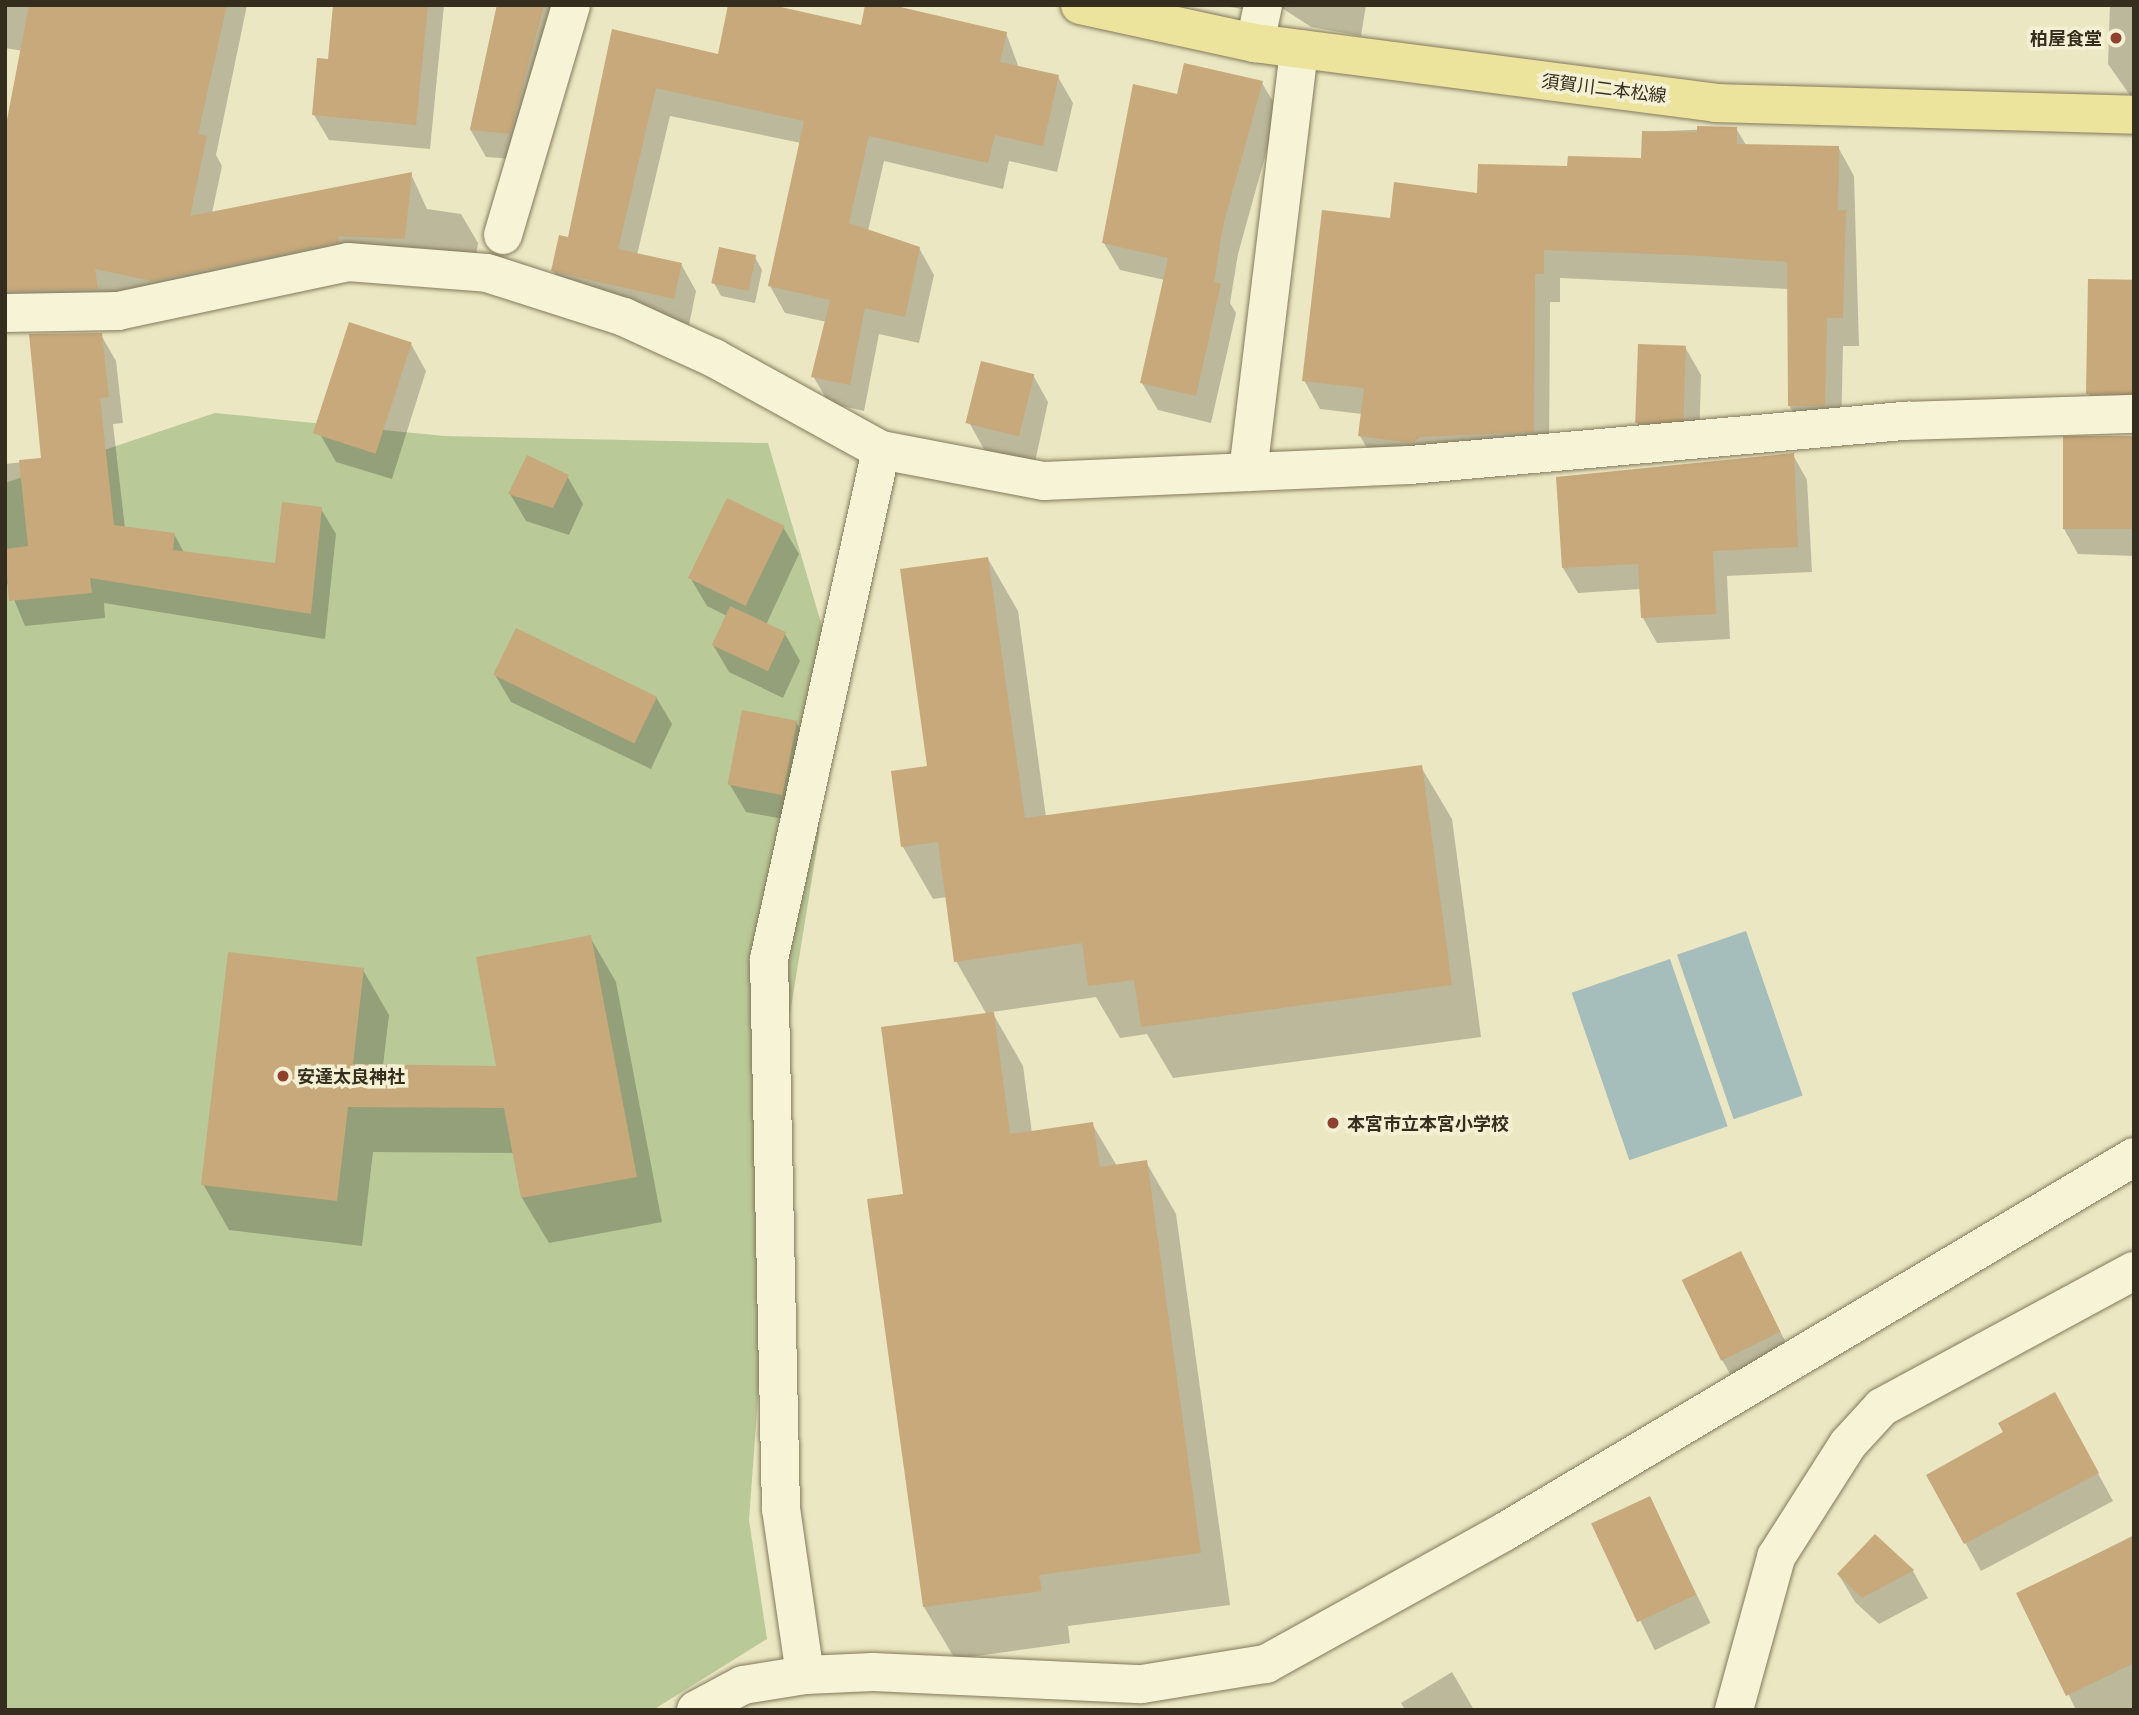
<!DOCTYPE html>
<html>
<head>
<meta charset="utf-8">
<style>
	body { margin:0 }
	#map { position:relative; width:2139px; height:1715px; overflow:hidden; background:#ebe7c3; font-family:"Noto Serif","Noto Sans JP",serif }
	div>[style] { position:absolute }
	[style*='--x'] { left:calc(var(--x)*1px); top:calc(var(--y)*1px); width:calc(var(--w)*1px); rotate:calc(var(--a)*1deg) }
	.green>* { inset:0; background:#bac998 }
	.water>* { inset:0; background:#a5bebc; transform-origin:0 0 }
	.shadow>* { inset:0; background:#0003; transform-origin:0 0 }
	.building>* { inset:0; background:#c7a97b; transform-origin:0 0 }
	.roads { filter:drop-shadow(0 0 2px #84795b) drop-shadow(0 0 2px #84795b) }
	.minor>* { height:38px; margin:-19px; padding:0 19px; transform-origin:19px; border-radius:19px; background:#f7f3d6 }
	.major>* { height:38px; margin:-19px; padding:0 19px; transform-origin:19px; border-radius:19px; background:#ece39d }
	.dots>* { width:19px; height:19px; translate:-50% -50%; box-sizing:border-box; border:4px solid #f3f0d3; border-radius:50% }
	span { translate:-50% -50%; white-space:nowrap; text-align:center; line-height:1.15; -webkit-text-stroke:7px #f3f0d3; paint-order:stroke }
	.poi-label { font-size:18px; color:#352e1e; font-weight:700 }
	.right { translate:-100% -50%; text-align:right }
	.left { translate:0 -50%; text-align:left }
	.street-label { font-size:18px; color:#352e1e }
	.frame { position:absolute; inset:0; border:7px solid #352e1e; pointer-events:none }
</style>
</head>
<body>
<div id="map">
	<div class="green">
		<div style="clip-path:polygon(215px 413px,444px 436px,768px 443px,824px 633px,819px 835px,783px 1057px,749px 1520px,767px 1639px,653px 1710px,5px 1710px,5px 483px)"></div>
	</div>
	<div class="water">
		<div style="left:1746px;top:931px;width:174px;height:73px;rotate:71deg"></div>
		<div style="left:1670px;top:959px;width:177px;height:104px;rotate:71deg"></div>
	</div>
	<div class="shadow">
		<div style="clip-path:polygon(5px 5px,247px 5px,216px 155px,222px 166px,212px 213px,411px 174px,427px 209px,461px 214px,478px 243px,473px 277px,353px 264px,5px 324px,5px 134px,23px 51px,5px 48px)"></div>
		<div style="clip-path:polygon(335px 5px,444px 5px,430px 149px,329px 140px,314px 115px,330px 61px)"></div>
		<div style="clip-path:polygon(497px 5px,563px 5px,525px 160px,486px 157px,470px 129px)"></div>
		<div style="clip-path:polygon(1219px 5px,1366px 5px,1361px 36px,1311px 27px,1282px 8px,1264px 13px)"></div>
		<div style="clip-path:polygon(2110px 5px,2134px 5px,2134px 101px,2108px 64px)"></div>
		<div style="clip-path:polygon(862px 27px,1006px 33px,1019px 68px,1058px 77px,1073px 103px,1057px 172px,1009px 161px,1003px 189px,884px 161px,868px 231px,919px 248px,934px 275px,919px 343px,879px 334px,864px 411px,829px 403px,813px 376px,827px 322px,785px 313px,770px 286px,801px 143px,670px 116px,637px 255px,681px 264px,696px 291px,689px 325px,568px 297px,553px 270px,569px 239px,613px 32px,719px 56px)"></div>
		<div style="clip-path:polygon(1262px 83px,1278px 110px,1238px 254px,1230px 303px,1236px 313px,1211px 423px,1158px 410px,1142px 383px,1165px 280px,1120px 270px,1104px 243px,1178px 96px)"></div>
		<div style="clip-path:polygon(1736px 128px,1746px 145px,1838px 147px,1854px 176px,1859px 346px,1843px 346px,1841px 434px,1806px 434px,1789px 405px,1789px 289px,1560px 278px,1560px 302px,1550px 302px,1549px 460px,1376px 464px,1360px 436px,1362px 414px,1320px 409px,1304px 380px,1392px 220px,1569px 167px,1643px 160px,1643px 132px)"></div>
		<div style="clip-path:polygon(755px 257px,762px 270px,755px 303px,721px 296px,714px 283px)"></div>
		<div style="clip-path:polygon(2134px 282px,2134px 421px,2103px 420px,2088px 393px)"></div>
		<div style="clip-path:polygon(101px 335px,116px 361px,123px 423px,113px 424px,125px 528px,174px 534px,185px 554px,276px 565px,321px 509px,336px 534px,325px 639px,104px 603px,105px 618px,25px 626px,5px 578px,5px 464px,43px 460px)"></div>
		<div style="clip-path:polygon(411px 344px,426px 371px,392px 479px,336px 462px,320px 434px)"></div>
		<div style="clip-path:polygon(1685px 347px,1701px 375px,1699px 446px,1653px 450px,1637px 423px)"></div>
		<div style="clip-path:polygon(1033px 375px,1048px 402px,1035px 462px,985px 451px,970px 424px)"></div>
		<div style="clip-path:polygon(2134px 436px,2134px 556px,2078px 554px,2063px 527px,2065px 440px)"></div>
		<div style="clip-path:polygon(1793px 455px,1807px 480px,1812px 572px,1727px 576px,1730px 639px,1657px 643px,1643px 618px,1641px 589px,1578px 593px,1563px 568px,1558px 478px)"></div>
		<div style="clip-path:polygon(567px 476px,583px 504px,569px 535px,526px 521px,510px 494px)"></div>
		<div style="clip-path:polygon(783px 527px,799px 554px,766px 625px,785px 634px,800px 661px,783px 698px,729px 672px,713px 645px,727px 616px,707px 606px,691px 579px)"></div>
		<div style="clip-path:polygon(988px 559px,1018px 611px,1046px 817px,1421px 767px,1452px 819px,1481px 1037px,1173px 1078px,1147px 1034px,1120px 1038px,1096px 997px,992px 1012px,1023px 1066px,1032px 1133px,1092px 1124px,1117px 1166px,1146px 1162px,1176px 1214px,1230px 1605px,1068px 1626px,1070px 1643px,955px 1659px,924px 1607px,905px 1196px,987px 1015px,956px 961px,947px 897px,933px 899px,903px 847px)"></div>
		<div style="clip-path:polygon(495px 675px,656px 697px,672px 724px,651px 769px,511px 702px)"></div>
		<div style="clip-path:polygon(796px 722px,812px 750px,798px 822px,746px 812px,730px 785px)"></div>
		<div style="clip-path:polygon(590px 937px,616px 982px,662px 1222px,549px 1243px,522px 1198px,514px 1153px,373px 1152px,362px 1246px,229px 1230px,203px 1184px,363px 970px,389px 1015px,383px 1066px,498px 1068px)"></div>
		<div style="clip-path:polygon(1740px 1253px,1795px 1360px,1738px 1387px,1722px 1360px)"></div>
		<div style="clip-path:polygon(2070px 1422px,2113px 1501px,1981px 1571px,1928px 1476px)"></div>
		<div style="left:1650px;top:1499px;width:138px;height:62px;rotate:64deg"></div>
		<div style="clip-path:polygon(2134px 1535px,2134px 1710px,2076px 1710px,2019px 1593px)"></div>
		<div style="clip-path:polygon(1875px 1536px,1913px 1571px,1928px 1598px,1879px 1624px,1855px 1602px,1839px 1575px)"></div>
		<div style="clip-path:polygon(1452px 1672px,1474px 1710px,1405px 1710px,1401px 1703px)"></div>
	</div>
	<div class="building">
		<div style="clip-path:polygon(29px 5px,227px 5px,198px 134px,207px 136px,190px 216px,412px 172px,405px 239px,338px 236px,339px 242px,152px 281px,95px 269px,98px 289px,5px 291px,5px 130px)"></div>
		<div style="clip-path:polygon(333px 5px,428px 5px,416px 125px,312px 115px,317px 58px,328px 59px)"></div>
		<div style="clip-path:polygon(497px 5px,544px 5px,510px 134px,470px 130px)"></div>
		<div style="clip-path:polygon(728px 5px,772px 5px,861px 25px,865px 5px,892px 5px,1007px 32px,1000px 62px,1059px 75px,1043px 146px,995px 135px,988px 163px,869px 136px,849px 223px,920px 247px,905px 317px,865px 308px,850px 385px,811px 377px,830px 300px,768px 286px,804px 121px,656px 88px,618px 249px,682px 263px,674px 299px,551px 271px,559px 235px,568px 237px,612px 29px,718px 54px)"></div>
		<div style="clip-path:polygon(1184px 63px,1263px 81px,1223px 226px,1214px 282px,1221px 284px,1196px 396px,1140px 383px,1168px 258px,1102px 243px,1133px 84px,1177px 94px)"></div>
		<div style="clip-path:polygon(1697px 126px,1737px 127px,1737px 144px,1839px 146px,1838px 210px,1846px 210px,1843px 318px,1827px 318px,1825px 406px,1788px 406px,1787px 262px,1705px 256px,1544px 250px,1544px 274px,1535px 274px,1534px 432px,1421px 437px,1411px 443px,1358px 436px,1364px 388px,1302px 381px,1322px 210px,1390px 218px,1394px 182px,1477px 193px,1478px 164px,1567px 166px,1568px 156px,1641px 158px,1642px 131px,1697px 132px)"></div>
		<div style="left:719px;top:247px;width:38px;height:37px;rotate:12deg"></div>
		<div style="left:2088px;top:279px;width:46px;height:115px;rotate:1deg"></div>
		<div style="left:349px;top:322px;width:66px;height:117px;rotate:18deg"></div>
		<div style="clip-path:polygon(102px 333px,109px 397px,100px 398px,114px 525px,175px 533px,173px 550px,275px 563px,282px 502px,322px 507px,311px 614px,90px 578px,92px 593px,9px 601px,5px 549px,28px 546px,19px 460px,41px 458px,29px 334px)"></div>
		<div style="left:1638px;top:344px;width:48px;height:79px;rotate:2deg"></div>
		<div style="left:981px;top:361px;width:55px;height:64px;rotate:14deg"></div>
		<div style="left:2134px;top:436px;width:93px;height:71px;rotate:90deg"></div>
		<div style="clip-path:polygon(1794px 453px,1798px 547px,1713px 551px,1716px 614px,1641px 618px,1638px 564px,1562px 568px,1556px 477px)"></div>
		<div style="clip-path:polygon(527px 455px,569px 475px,553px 508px,508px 494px)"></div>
		<div style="left:727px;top:498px;width:64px;height:89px;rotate:26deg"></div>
		<div style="clip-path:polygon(988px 557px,1025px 818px,1422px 765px,1452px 985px,1141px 1027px,1134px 980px,1088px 986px,1082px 943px,954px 962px,938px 842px,901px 847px,891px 771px,927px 766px,900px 569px)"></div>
		<div style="left:730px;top:606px;width:62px;height:43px;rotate:25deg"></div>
		<div style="left:516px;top:628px;width:157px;height:52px;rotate:26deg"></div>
		<div style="left:742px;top:710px;width:56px;height:76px;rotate:11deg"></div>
		<div style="clip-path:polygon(591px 935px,637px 1177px,521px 1198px,504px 1108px,348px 1107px,337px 1201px,201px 1185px,228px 952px,364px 968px,353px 1064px,496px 1066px,476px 957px)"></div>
		<div style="clip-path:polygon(994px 1012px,1010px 1134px,1093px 1122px,1100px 1167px,1147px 1160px,1201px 1553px,1039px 1575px,1042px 1591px,923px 1607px,867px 1199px,903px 1194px,881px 1027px)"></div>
		<div style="left:1741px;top:1251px;width:90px;height:66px;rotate:64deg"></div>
		<div style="clip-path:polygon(2055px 1392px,2099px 1473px,1964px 1544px,1926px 1475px,2003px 1432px,1998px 1423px)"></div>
		<div style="left:1650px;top:1496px;width:109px;height:65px;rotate:65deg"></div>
		<div style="clip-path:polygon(1875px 1534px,1914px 1570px,1862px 1598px,1837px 1574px)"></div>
		<div style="clip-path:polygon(2134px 1536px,2134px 1663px,2066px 1696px,2016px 1593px)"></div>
	</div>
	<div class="roads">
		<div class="minor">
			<div style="--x:1255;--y:43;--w:39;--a:-78"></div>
			<div style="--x:503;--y:235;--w:240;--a:-73.5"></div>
			<div style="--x:5;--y:313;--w:113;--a:-1"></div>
			<div style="--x:118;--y:311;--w:235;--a:-12"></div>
			<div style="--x:348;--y:262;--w:139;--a:4.5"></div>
			<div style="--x:487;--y:273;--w:144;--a:17.8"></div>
			<div style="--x:624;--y:317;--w:99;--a:24.5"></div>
			<div style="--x:714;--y:358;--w:191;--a:28.9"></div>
			<div style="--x:881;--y:450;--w:166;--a:10.8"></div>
			<div style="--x:1044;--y:481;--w:366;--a:-2.5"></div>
			<div style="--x:1410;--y:465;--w:499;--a:-5.1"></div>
			<div style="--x:1907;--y:421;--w:227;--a:-1.8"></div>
			<div style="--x:1248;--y:472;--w:426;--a:-83.1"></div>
			<div style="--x:805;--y:1675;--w:168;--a:-98.2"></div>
			<div style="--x:781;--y:1509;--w:550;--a:-91.25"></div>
			<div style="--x:769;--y:959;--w:521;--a:-77.59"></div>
			<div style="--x:696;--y:1710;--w:53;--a:-28"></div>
			<div style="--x:743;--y:1685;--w:63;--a:-9.2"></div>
			<div style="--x:805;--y:1675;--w:68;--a:-2.5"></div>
			<div style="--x:873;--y:1672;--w:269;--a:2.6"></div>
			<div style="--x:1142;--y:1684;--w:126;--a:-9.2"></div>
			<div style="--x:1266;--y:1664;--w:272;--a:-29"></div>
			<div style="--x:1504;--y:1532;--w:733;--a:-30.76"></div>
			<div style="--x:1734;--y:1710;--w:159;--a:-74.6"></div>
			<div style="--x:1776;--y:1557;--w:134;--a:-57.5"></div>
			<div style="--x:1848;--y:1444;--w:50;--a:-47.4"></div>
			<div style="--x:1882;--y:1407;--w:286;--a:-28.4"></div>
		</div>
		<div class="major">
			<div style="--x:1080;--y:5;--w:179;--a:12.3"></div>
			<div style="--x:1255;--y:43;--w:464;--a:7.4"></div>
			<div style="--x:1715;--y:103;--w:419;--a:1.6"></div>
		</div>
	</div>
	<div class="dots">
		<div style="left:2116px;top:38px;background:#90402f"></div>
		<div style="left:283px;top:1076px;background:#90402f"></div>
		<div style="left:1333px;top:1123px;background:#90402f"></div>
	</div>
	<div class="poi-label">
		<span class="right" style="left:2102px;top:38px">柏屋食堂</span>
		<span class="left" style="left:297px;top:1076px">安達太良神社</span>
		<span class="left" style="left:1347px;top:1123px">本宮市立本宮小学校</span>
	</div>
	<div class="street-label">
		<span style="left:1604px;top:88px;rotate:7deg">須賀川二本松線</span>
	</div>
	<div class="frame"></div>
</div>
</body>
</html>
